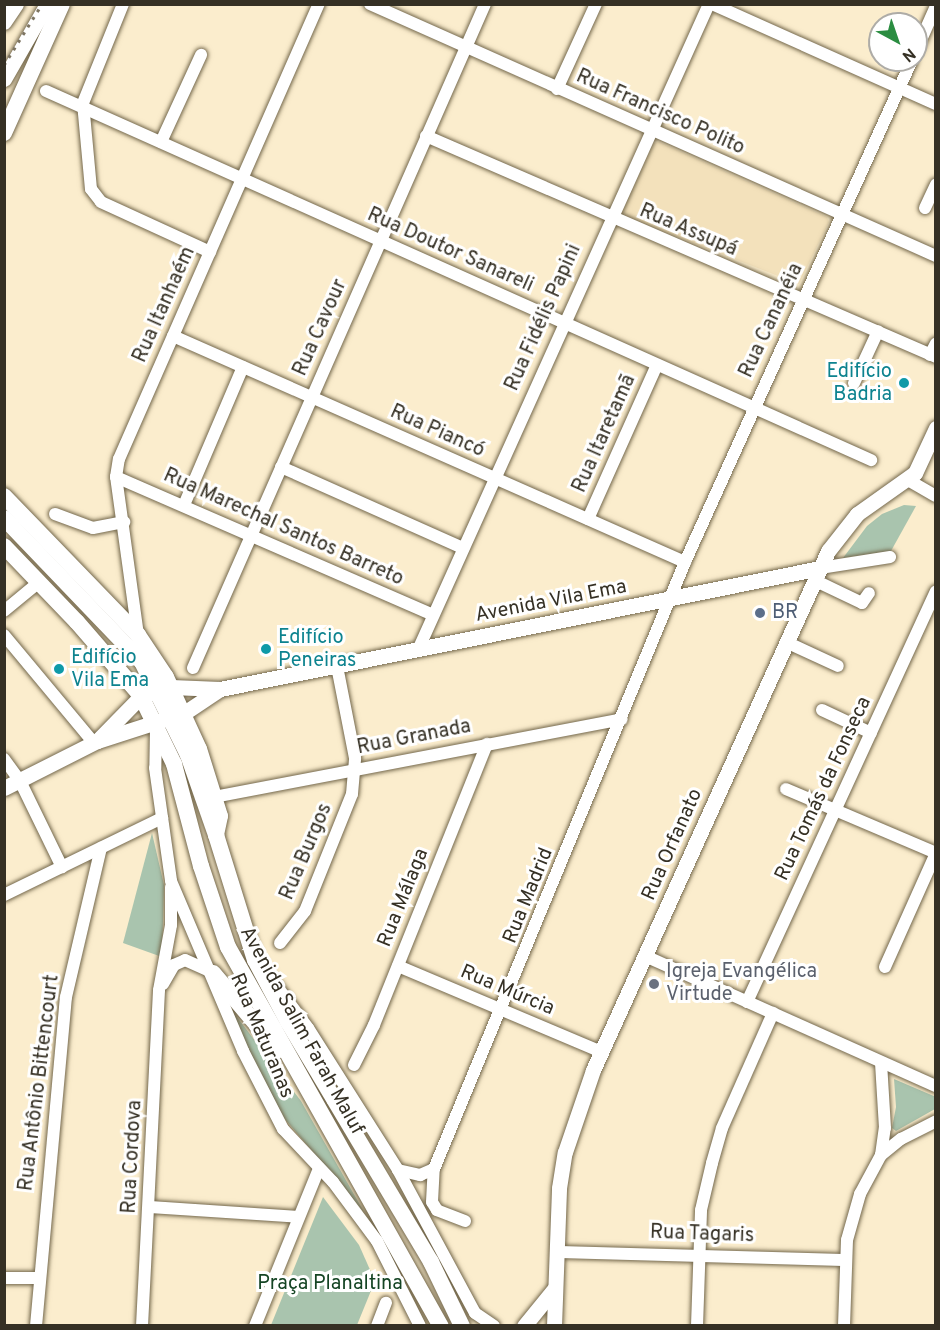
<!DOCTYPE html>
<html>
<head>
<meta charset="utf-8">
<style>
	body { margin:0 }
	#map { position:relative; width:940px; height:1330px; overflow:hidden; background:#fbedcd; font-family:Overpass,sans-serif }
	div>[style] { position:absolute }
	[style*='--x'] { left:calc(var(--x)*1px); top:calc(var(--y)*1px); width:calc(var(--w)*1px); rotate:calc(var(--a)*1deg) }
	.built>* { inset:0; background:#f3e1bb }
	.green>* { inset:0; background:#a9c4ae }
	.roads { filter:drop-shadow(0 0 2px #73674b) drop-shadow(0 0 2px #73674b) }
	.minor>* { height:12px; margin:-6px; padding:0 6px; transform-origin:6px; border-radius:6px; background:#fff }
	.major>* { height:15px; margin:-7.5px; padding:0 7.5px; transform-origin:7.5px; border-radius:7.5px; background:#fff }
	.highway>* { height:16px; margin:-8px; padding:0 8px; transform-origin:8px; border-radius:8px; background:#fff }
	.rail>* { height:3px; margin-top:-1.5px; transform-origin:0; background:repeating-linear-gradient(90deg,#7d7461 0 3px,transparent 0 9px) }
	.dots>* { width:16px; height:16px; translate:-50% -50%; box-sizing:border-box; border:3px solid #fff; border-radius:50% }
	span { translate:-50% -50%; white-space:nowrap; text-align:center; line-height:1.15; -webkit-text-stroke:6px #fff; paint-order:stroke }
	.street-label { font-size:20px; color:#353024 }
	.culture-label { font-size:20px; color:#0d838f }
	.right { translate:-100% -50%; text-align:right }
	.left { translate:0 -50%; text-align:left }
	.service-label { font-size:20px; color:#4e5e75 }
	.worship-label { font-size:20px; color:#5b616d }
	.park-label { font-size:20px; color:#144423 }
	.frame { position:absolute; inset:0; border:6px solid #353024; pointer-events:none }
	.north { position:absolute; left:868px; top:12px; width:60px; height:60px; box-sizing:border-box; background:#fff; border:2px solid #aeaca7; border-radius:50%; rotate:140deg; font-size:16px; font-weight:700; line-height:24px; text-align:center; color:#353024 }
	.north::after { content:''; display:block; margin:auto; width:21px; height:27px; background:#2b8d41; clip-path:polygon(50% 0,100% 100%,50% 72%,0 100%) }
</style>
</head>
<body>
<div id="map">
	<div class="built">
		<div style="clip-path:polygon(659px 142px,827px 217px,829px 222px,799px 284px,626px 217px,623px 210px,654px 143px)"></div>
	</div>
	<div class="green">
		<div style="clip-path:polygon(904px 505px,916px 506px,891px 551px,843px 558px,867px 526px,882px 514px)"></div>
		<div style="clip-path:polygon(152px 833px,164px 885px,162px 957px,123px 943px)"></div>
		<div style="clip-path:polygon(233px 1012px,301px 1101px,364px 1212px,284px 1118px,248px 1051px)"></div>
		<div style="clip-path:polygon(894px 1079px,936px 1097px,935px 1109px,896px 1131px,892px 1128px,896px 1107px)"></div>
		<div style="clip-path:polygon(323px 1197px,359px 1245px,375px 1281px,357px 1325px,271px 1325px)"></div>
	</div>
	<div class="roads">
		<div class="minor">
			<div style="--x:123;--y:4;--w:107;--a:112"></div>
			<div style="--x:83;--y:103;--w:86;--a:84.7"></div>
			<div style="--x:91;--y:189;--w:16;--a:52"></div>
			<div style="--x:101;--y:202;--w:120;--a:24.6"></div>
			<div style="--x:370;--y:4;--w:620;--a:24"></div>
			<div style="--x:712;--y:4;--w:245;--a:24.1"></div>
			<div style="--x:916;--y:51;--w:49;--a:-66"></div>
			<div style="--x:557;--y:89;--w:94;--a:-65.4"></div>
			<div style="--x:46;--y:91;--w:904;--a:24.1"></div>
			<div style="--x:426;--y:136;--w:556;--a:23.43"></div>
			<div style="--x:161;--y:142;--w:96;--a:-65.3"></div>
			<div style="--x:925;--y:208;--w:26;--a:-65"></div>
			<div style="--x:173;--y:336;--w:560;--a:23.82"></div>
			<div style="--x:930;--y:355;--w:13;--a:-63"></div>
			<div style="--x:854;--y:383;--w:57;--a:-65.2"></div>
			<div style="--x:281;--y:467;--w:199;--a:24"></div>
			<div style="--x:116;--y:477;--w:346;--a:23.5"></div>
			<div style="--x:908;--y:480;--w:32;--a:30"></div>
			<div style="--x:184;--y:505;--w:150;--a:-66.9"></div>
			<div style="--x:55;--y:514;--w:40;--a:20.2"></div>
			<div style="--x:93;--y:528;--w:32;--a:-11"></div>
			<div style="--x:588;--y:519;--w:169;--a:-65.9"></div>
			<div style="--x:820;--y:568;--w:71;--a:-8.9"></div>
			<div style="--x:814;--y:580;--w:53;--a:25.6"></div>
			<div style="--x:862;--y:603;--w:12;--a:-55"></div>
			<div style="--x:4;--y:611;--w:45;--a:-39.6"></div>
			<div style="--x:4;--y:635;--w:141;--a:50.2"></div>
			<div style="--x:138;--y:635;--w:160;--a:-97.9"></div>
			<div style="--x:116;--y:477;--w:18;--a:-81"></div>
			<div style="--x:119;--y:459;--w:497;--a:-66.3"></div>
			<div style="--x:786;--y:642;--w:57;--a:24.8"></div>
			<div style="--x:418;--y:650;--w:709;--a:-65.75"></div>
			<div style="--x:193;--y:668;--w:725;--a:-66.26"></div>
			<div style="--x:822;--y:710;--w:54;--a:25.1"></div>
			<div style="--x:156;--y:729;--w:39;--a:91"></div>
			<div style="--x:155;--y:768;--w:114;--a:81.9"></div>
			<div style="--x:171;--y:881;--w:185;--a:67"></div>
			<div style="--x:243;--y:1051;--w:88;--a:62.9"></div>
			<div style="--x:283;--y:1129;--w:73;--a:46.7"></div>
			<div style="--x:333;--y:1182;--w:74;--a:53.3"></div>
			<div style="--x:377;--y:1241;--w:95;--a:63.2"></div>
			<div style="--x:4;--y:759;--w:27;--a:54"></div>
			<div style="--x:20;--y:781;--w:96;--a:64"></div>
			<div style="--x:786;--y:789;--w:163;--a:23.1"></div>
			<div style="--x:214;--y:797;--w:415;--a:-10.8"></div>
			<div style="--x:4;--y:895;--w:176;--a:-26"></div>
			<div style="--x:280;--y:943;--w:41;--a:-52"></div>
			<div style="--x:305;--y:911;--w:126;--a:-68.1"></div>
			<div style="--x:352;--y:794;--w:36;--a:-85"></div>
			<div style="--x:355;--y:758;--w:94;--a:-101.1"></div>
			<div style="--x:645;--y:956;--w:319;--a:24.1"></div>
			<div style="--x:398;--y:966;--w:221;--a:22.9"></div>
			<div style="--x:885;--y:967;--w:125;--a:-65.9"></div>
			<div style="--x:270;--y:977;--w:64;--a:53.3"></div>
			<div style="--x:308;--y:1028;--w:168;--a:57.6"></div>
			<div style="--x:398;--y:1170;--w:162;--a:61.7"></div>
			<div style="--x:475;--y:1313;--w:23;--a:34"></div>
			<div style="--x:163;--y:984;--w:22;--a:-60"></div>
			<div style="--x:174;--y:965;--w:12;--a:-24"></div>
			<div style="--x:185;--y:960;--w:30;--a:24"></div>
			<div style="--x:747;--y:1002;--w:452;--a:-65.3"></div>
			<div style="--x:354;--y:1065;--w:45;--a:-63.4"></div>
			<div style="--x:374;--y:1025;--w:303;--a:-68.1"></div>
			<div style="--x:881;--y:1155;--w:26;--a:-39"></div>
			<div style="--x:901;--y:1139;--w:39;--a:-27"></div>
			<div style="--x:398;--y:1170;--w:23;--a:13"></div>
			<div style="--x:420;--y:1175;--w:15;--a:-23"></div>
			<div style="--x:150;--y:1207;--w:149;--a:3.8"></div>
			<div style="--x:465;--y:1221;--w:30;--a:-159"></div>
			<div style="--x:437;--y:1210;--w:9;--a:-122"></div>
			<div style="--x:432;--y:1202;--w:33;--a:-87"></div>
			<div style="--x:434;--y:1169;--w:657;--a:-67.53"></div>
			<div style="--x:685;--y:562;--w:551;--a:-65.67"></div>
			<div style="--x:557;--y:1252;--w:289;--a:1.6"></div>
			<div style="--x:4;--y:1278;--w:35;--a:0"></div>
			<div style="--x:36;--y:1326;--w:330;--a:-84.8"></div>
			<div style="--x:66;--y:997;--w:153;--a:-76.8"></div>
			<div style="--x:142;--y:1326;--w:336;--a:-87.1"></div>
			<div style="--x:159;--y:990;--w:66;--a:-79.5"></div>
			<div style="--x:171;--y:925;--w:38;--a:-90"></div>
			<div style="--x:255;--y:1326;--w:170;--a:-67.9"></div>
			<div style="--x:377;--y:1326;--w:25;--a:-69"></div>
			<div style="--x:697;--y:1326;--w:116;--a:-88"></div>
			<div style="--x:701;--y:1210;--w:48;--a:-76.8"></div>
			<div style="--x:712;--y:1163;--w:36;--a:-74"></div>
			<div style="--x:722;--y:1128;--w:126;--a:-66.1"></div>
			<div style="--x:844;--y:1326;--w:86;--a:-88"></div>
			<div style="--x:847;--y:1240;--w:48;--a:-74.2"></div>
			<div style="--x:860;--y:1194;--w:44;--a:-61.7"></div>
			<div style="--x:881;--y:1155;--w:27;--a:-82"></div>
			<div style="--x:885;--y:1128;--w:65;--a:-93.5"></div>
		</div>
		<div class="major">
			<div style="--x:4;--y:79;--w:86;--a:-60.2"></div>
			<div style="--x:97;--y:741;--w:63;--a:-45.6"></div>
			<div style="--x:141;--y:696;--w:31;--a:-17"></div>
			<div style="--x:171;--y:687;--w:49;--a:2.3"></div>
			<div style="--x:220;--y:689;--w:612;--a:-11.4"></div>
			<div style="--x:4;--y:788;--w:104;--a:-26.8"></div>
			<div style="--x:97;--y:741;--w:91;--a:-17.8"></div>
			<div style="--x:184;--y:713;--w:43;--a:-33.7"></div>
			<div style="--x:524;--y:1326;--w:49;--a:-50.8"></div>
			<div style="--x:554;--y:1326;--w:138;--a:-87.9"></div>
			<div style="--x:559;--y:1188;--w:36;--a:-81"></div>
			<div style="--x:565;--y:1152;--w:87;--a:-71.1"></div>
			<div style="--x:593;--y:1070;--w:570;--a:-65.64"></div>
			<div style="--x:828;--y:551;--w:47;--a:-51.9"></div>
			<div style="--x:857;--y:514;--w:71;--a:-35.3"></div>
			<div style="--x:915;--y:473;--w:50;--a:-65"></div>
		</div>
		<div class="highway">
			<div style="--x:4;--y:22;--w:22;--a:-56"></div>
			<div style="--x:4;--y:133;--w:141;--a:-65.8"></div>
			<div style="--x:4;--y:496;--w:193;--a:46"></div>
			<div style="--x:138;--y:635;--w:50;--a:56.3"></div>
			<div style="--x:166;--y:677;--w:79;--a:65.4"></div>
			<div style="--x:199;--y:749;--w:70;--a:72.6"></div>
			<div style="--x:220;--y:816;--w:19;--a:102"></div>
			<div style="--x:216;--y:835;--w:131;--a:72.7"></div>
			<div style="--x:255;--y:960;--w:70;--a:62"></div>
			<div style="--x:288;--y:1022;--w:279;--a:59.2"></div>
			<div style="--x:431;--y:1262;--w:71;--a:64.2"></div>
			<div style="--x:4;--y:518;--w:199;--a:46.2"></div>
			<div style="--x:142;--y:662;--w:104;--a:63.7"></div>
			<div style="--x:188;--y:755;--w:85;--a:70.7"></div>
			<div style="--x:4;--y:546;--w:105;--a:46.2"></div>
			<div style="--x:77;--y:622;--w:98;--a:49.1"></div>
			<div style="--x:141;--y:696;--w:76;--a:64.1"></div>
			<div style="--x:174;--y:764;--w:106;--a:75.2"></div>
			<div style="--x:201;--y:866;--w:85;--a:71.6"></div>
			<div style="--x:228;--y:947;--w:435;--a:60.7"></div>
			<div style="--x:213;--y:973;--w:101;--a:49.8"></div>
		</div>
	</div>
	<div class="rail">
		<div style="--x:4;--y:65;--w:72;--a:-58.1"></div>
	</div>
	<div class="dots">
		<div style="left:904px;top:383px;background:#0f9aa8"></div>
		<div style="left:760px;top:613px;background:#5c6f8a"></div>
		<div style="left:266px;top:649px;background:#0f9aa8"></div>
		<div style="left:59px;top:669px;background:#0f9aa8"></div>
		<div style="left:654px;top:984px;background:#6b7280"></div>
	</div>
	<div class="street-label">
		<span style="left:660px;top:113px;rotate:24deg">Rua Francisco Polito</span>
		<span style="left:688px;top:231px;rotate:23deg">Rua Assupá</span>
		<span style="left:450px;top:251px;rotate:24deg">Rua Doutor Sanareli</span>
		<span style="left:165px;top:305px;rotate:-66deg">Rua Itanhaém</span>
		<span style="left:544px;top:318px;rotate:-66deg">Rua Fidélis Papini</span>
		<span style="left:772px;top:321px;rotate:-65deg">Rua Cananéia</span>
		<span style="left:321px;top:328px;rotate:-66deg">Rua Cavour</span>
		<span style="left:437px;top:432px;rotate:24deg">Rua Piancó</span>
		<span style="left:605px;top:434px;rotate:-66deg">Rua Itaretamã</span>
		<span style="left:283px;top:528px;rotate:24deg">Rua Marechal Santos Barreto</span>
		<span style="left:551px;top:602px;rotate:-11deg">Avenida Vila Ema</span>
		<span style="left:414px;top:738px;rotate:-11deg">Rua Granada</span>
		<span style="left:824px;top:789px;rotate:-65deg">Rua Tomás da Fonseca</span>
		<span style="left:673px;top:845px;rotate:-66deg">Rua Orfanato</span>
		<span style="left:307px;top:852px;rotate:-67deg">Rua Burgos</span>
		<span style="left:529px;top:896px;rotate:-68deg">Rua Madrid</span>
		<span style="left:404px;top:898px;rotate:-68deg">Rua Málaga</span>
		<span style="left:507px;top:991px;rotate:23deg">Rua Múrcia</span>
		<span style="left:301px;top:1031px;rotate:61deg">Avenida Salim Farah Maluf</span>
		<span style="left:261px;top:1036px;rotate:67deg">Rua Maturanas</span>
		<span style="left:40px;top:1083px;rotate:-83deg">Rua Antônio Bittencourt</span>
		<span style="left:133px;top:1157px;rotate:-87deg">Rua Cordova</span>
		<span style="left:702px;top:1235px;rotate:2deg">Rua Tagaris</span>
	</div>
	<div class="culture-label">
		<span class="right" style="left:892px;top:384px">Edifício<br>Badria</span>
		<span class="left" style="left:278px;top:650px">Edifício<br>Peneiras</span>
		<span class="left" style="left:71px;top:670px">Edifício<br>Vila Ema</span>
	</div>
	<div class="service-label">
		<span class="left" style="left:772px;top:613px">BR</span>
	</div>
	<div class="worship-label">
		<span class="left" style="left:666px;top:984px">Igreja Evangélica<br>Virtude</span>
	</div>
	<div class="park-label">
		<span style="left:330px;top:1284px">Praça Planaltina</span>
	</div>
	<div class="frame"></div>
	<div class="north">N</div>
</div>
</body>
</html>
